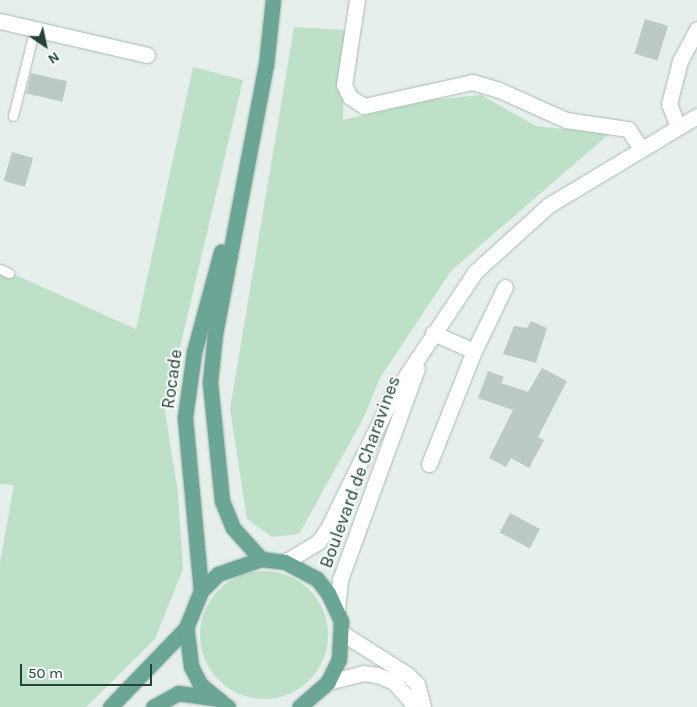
<!DOCTYPE html>
<html>
<head>
<meta charset="utf-8">
<style>
	body { margin:0 }
	#map { position:relative; width:697px; height:707px; overflow:hidden; background:#e6efeb; font-family:Karla,sans-serif }
	div>[style] { position:absolute }
	[style*='--x'] { left:calc(var(--x)*1px); top:calc(var(--y)*1px); width:calc(var(--w)*1px); rotate:calc(var(--a)*1deg) }
	.green>* { inset:0; background:#bfe0c8 }
	.round { border-radius:50% }
	.building>* { inset:0; background:#bbcac4; transform-origin:0 0 }
	.roads { filter:drop-shadow(0 0 1px #a8b8b2) drop-shadow(0 0 1px #a8b8b2) }
	.lane>* { height:9px; margin:-4.5px; padding:0 4.5px; transform-origin:4.5px; border-radius:4.5px; background:#fff }
	.street>* { height:15px; margin:-7.5px; padding:0 7.5px; transform-origin:7.5px; border-radius:7.5px; background:#fff }
	.secondary>* { height:15px; margin:-7.5px; padding:0 7.5px; transform-origin:7.5px; border-radius:7.5px; background:#fff }
	.primary>* { height:15px; margin:-7.5px; padding:0 7.5px; transform-origin:7.5px; border-radius:7.5px; background:#6aa596 }
	span { translate:-50% -50%; white-space:nowrap; text-align:center; line-height:1.15; -webkit-text-stroke:4px #f7fbf9; paint-order:stroke }
	.street-label { font-size:18px; color:#24423a }
	.north { position:absolute; left:20px; top:20px; width:50px; height:50px; -webkit-text-stroke:4px #f7fbf9; paint-order:stroke; rotate:146deg; font-size:14px; font-weight:700; line-height:20px; text-align:center; color:#24423a }
	.north::after { content:''; display:block; margin:auto; width:18px; height:22px; background:#24423a; clip-path:polygon(50% 0,100% 100%,50% 72%,0 100%) }
	.scale { position:absolute; left:20px; top:664px; width:132px; height:22px; box-sizing:border-box; border:2px solid #24423a; border-top:0; padding-left:6px; font-size:15px; line-height:18px; white-space:nowrap; color:#24423a; -webkit-text-stroke:4px #f7fbf9; paint-order:stroke }
</style>
</head>
<body>
<div id="map">
	<div class="green">
		<div style="clip-path:polygon(294px 27px,345px 30px,343px 120px,430px 100px,481px 95px,536px 126px,609px 134px,451px 271px,380px 378px,363px 419px,299px 534px,272px 537px,247px 519px,230px 409px)"></div>
		<div style="clip-path:polygon(193px 67px,243px 80px,165px 411px,178px 492px,183px 569px,155px 639px,86px 707px,0 707px,0 562px,14px 485px,0 484px,0 268px,136px 329px)"></div>
		<div class="round" style="left:200px;top:571px;width:128px;height:128px"></div>
	</div>
	<div class="building">
		<div style="left:645px;top:19px;width:24px;height:36px;rotate:17deg"></div>
		<div style="left:31px;top:73px;width:37px;height:21px;rotate:13deg"></div>
		<div style="left:12px;top:152px;width:22px;height:30px;rotate:16deg"></div>
		<div style="clip-path:polygon(531px 321px,547px 328px,536px 363px,503px 354px,514px 326px,527px 328px)"></div>
		<div style="clip-path:polygon(542px 368px,567px 381px,538px 437px,544px 440px,529px 468px,511px 458px,506px 467px,489px 458px,513px 410px,478px 398px,488px 371px,504px 377px,501px 383px,528px 392px)"></div>
		<div style="left:510px;top:513px;width:34px;height:22px;rotate:28deg"></div>
	</div>
	<div class="roads">
		<div class="lane">
			<div style="--x:13;--y:116;--w:87;--a:-76"></div>
			<div style="--x:0;--y:269;--w:10;--a:24"></div>
		</div>
		<div class="street">
			<div style="--x:357;--y:0;--w:86;--a:98.7"></div>
			<div style="--x:344;--y:85;--w:13;--a:63"></div>
			<div style="--x:350;--y:97;--w:17;--a:33"></div>
			<div style="--x:364;--y:106;--w:111;--a:-12.5"></div>
			<div style="--x:472;--y:82;--w:26;--a:16"></div>
			<div style="--x:497;--y:89;--w:76;--a:24.2"></div>
			<div style="--x:566;--y:120;--w:63;--a:8.3"></div>
			<div style="--x:628;--y:129;--w:22;--a:56"></div>
			<div style="--x:0;--y:21;--w:151;--a:13"></div>
			<div style="--x:678;--y:127;--w:25;--a:-111"></div>
			<div style="--x:669;--y:104;--w:44;--a:-75.7"></div>
			<div style="--x:680;--y:61;--w:36;--a:-62"></div>
			<div style="--x:433;--y:333;--w:45;--a:23.7"></div>
			<div style="--x:429;--y:464;--w:122;--a:-68.3"></div>
			<div style="--x:474;--y:351;--w:71;--a:-64.2"></div>
			<div style="--x:342;--y:633;--w:78;--a:32.5"></div>
			<div style="--x:408;--y:675;--w:13;--a:45"></div>
			<div style="--x:417;--y:684;--w:24;--a:75"></div>
			<div style="--x:328;--y:682;--w:36;--a:-14"></div>
			<div style="--x:363;--y:673;--w:14;--a:8"></div>
			<div style="--x:377;--y:675;--w:18;--a:22"></div>
			<div style="--x:394;--y:682;--w:33;--a:49"></div>
		</div>
		<div class="secondary">
			<div style="--x:285;--y:562;--w:39;--a:-31"></div>
			<div style="--x:318;--y:542;--w:17;--a:-54"></div>
			<div style="--x:328;--y:528;--w:146;--a:-64"></div>
			<div style="--x:392;--y:397;--w:150;--a:-56.4"></div>
			<div style="--x:475;--y:272;--w:100;--a:-42.2"></div>
			<div style="--x:549;--y:205;--w:173;--a:-31"></div>
			<div style="--x:337;--y:609;--w:29;--a:-84"></div>
			<div style="--x:340;--y:580;--w:225;--a:-70"></div>
		</div>
		<div class="primary">
			<div style="--x:261;--y:559;--w:42;--a:-132.1"></div>
			<div style="--x:233;--y:528;--w:29;--a:-112"></div>
			<div style="--x:222;--y:501;--w:120;--a:-95.8"></div>
			<div style="--x:210;--y:382;--w:48;--a:-84.1"></div>
			<div style="--x:215;--y:334;--w:274;--a:-79.3"></div>
			<div style="--x:266;--y:65;--w:65;--a:-83.9"></div>
			<div style="--x:201;--y:591;--w:175;--a:-95.3"></div>
			<div style="--x:185;--y:417;--w:66;--a:-82.1"></div>
			<div style="--x:194;--y:352;--w:104;--a:-74.9"></div>
			<div style="--x:110;--y:707;--w:110;--a:-46.1"></div>
			<div style="--x:153;--y:707;--w:29;--a:-29"></div>
			<div style="--x:178;--y:693;--w:36;--a:8"></div>
			<div style="--x:228;--y:707;--w:36;--a:-141"></div>
			<div style="--x:200;--y:684;--w:20;--a:-117"></div>
			<div style="--x:191;--y:666;--w:38;--a:-97"></div>
			<div style="--x:186;--y:628;--w:40;--a:-68"></div>
			<div style="--x:201;--y:591;--w:24;--a:-45"></div>
			<div style="--x:218;--y:574;--w:46;--a:-19.2"></div>
			<div style="--x:261;--y:559;--w:24;--a:7"></div>
			<div style="--x:285;--y:562;--w:36;--a:28"></div>
			<div style="--x:317;--y:579;--w:18;--a:52"></div>
			<div style="--x:328;--y:593;--w:31;--a:65"></div>
			<div style="--x:341;--y:621;--w:38;--a:93"></div>
			<div style="--x:339;--y:659;--w:25;--a:116"></div>
			<div style="--x:328;--y:682;--w:38;--a:139"></div>
		</div>
	</div>
	<div class="street-label">
		<span style="left:172px;top:379px;rotate:-82deg">Rocade</span>
		<span style="left:360px;top:472px;rotate:-70deg">Boulevard de Charavines</span>
	</div>
	<div class="north">N</div>
	<div class="scale">50 m</div>
</div>
</body>
</html>
